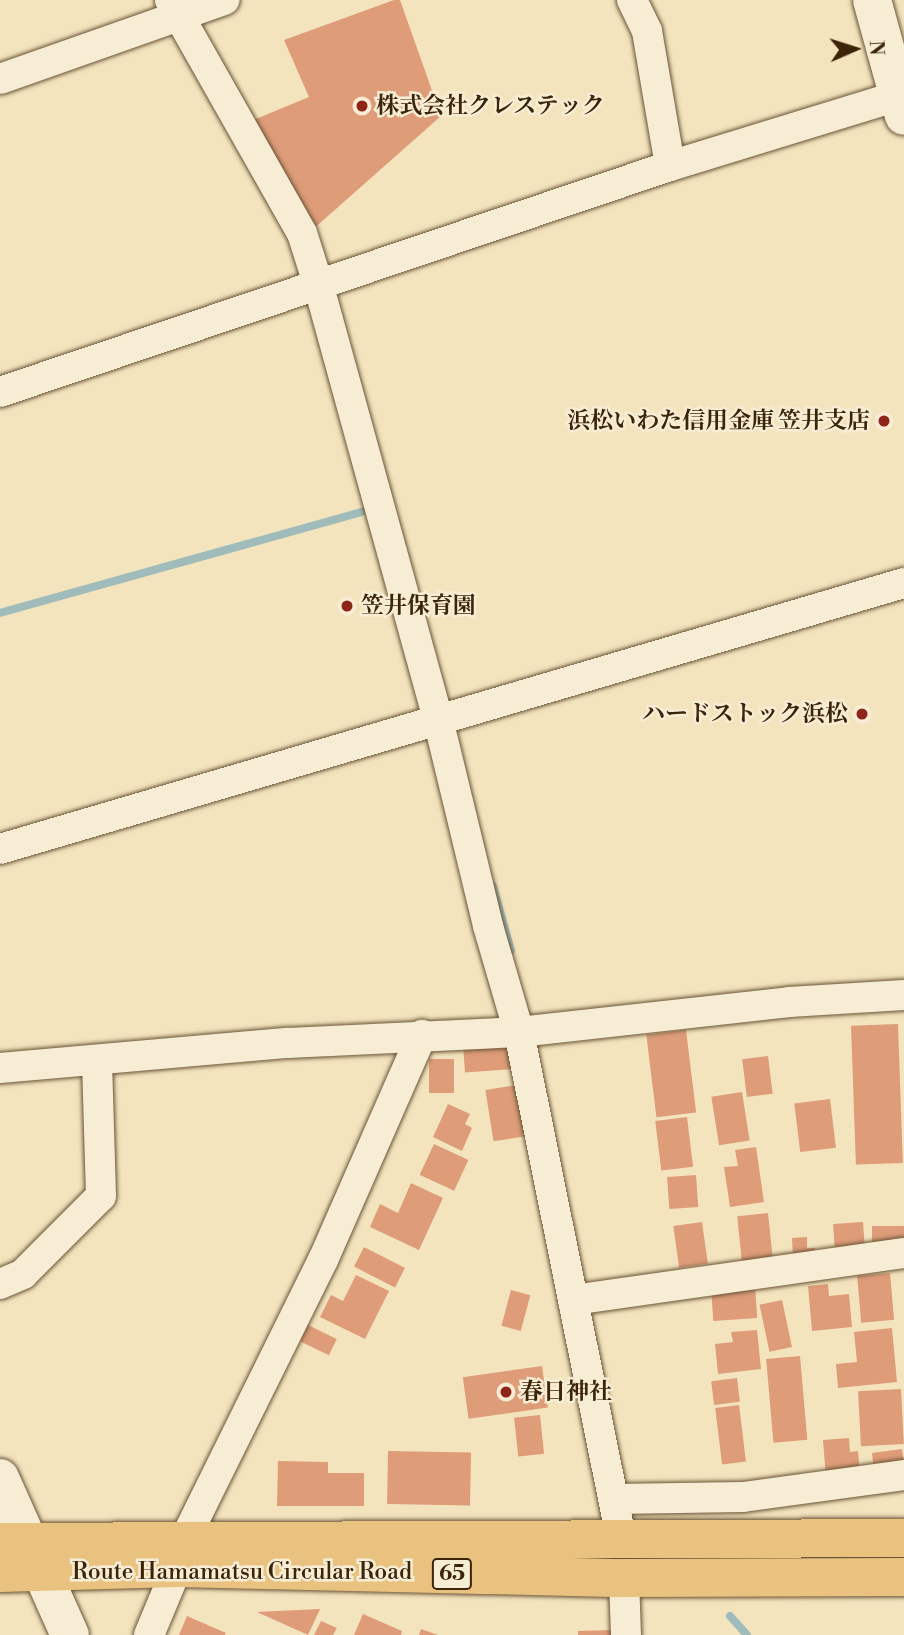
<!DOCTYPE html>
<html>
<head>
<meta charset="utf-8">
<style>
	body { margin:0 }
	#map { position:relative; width:904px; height:1635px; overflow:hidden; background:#f3e4be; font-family:"Libre Bodoni","Noto Serif JP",serif }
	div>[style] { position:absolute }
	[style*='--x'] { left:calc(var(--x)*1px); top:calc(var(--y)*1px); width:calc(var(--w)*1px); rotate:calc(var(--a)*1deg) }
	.stream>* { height:8px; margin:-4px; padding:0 4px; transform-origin:4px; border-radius:4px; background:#9fbcbb }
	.building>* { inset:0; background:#de9c79; transform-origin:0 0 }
	.roads { filter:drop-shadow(0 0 2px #6a5436) drop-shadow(0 0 2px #6a5436) }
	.street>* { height:30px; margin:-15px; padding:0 15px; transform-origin:15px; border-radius:15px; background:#f7edd5 }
	.secondary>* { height:38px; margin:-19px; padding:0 19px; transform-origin:19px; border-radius:19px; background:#f7edd5 }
	.primary>* { height:38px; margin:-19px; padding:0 19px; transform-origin:19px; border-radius:19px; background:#eac27f }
	.dots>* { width:19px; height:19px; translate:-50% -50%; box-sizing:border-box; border:4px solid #f7edd5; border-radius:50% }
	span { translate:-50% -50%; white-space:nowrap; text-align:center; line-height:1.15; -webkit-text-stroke:5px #f7edd5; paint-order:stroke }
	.shield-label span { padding:2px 5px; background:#f7edd5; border:2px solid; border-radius:5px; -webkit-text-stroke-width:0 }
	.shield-label { font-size:21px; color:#3c2409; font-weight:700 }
	.poi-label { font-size:23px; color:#3c2409; font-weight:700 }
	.left { translate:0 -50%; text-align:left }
	.right { translate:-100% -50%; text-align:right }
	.street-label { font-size:23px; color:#3c2409 }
	.north { position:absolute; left:820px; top:14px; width:70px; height:70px; -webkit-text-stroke:5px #f7edd5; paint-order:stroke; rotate:87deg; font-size:19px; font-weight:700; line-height:28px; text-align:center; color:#3c2409 }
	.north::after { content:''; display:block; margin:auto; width:24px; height:32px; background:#3c2409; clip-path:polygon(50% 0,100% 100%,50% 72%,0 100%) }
</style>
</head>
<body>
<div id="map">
	<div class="stream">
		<div style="--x:0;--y:613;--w:376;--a:-15.6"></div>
		<div style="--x:493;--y:886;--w:67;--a:74.5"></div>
		<div style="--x:730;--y:1616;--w:25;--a:48"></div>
	</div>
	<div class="building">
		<div style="clip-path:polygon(394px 0,400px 0,441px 116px,311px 231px,246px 123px,309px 97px,284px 40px)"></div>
		<div style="left:898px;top:1024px;width:139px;height:47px;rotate:88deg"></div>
		<div style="left:686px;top:1030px;width:83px;height:40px;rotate:83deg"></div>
		<div style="left:514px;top:1042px;width:27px;height:51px;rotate:86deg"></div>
		<div style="left:768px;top:1056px;width:38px;height:26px;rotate:83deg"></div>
		<div style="left:429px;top:1059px;width:25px;height:34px"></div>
		<div style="left:517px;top:1085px;width:52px;height:32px;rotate:81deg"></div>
		<div style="left:742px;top:1092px;width:49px;height:31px;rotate:81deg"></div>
		<div style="left:830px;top:1099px;width:49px;height:36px;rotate:83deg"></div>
		<div style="clip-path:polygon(448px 1104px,470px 1114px,465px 1124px,472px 1128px,462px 1151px,433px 1137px)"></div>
		<div style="left:687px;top:1117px;width:50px;height:32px;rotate:83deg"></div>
		<div style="left:434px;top:1144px;width:38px;height:34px;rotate:25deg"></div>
		<div style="clip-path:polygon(756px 1147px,764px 1202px,730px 1207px,724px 1167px,738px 1166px,735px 1150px)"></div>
		<div style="left:696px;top:1175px;width:32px;height:29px;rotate:86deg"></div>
		<div style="clip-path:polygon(411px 1183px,443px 1198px,419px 1250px,370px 1227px,380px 1204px,398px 1213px)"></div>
		<div style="left:768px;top:1213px;width:51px;height:31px;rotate:84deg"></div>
		<div style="left:702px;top:1222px;width:42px;height:29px;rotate:82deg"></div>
		<div style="left:863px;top:1222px;width:30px;height:30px;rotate:86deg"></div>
		<div style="left:904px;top:1226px;width:21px;height:32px;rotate:90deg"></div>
		<div style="clip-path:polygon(807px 1237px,807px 1248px,815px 1248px,815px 1260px,793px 1261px,792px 1238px)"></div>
		<div style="left:364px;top:1247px;width:46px;height:22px;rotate:27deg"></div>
		<div style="left:890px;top:1273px;width:47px;height:33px;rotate:85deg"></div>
		<div style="clip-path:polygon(356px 1275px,389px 1291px,365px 1339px,320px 1317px,331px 1295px,343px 1301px)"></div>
		<div style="clip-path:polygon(828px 1284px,829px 1296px,849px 1294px,852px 1327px,812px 1331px,808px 1286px)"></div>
		<div style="left:755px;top:1286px;width:32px;height:44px;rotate:86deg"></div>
		<div style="left:511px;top:1290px;width:20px;height:37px;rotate:15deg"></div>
		<div style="left:782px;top:1300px;width:48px;height:23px;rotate:78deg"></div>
		<div style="left:308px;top:1325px;width:32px;height:18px;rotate:26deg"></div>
		<div style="clip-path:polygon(892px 1328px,897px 1382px,838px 1388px,836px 1364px,857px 1362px,854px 1332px)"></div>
		<div style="clip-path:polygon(757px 1330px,761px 1369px,718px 1374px,715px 1344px,733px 1342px,731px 1332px)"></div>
		<div style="left:800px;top:1356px;width:84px;height:34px;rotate:85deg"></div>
		<div style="left:542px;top:1366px;width:42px;height:80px;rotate:82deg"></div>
		<div style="left:737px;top:1378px;width:24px;height:26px;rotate:83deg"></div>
		<div style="left:901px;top:1389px;width:55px;height:43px;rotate:87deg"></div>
		<div style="left:739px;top:1405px;width:57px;height:24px;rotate:83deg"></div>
		<div style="left:540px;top:1415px;width:39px;height:26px;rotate:84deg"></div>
		<div style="clip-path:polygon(849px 1438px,850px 1452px,858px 1451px,860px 1475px,826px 1478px,823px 1440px)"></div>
		<div style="clip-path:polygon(902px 1449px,904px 1464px,874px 1471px,872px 1453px)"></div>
		<div style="left:388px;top:1451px;width:83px;height:53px;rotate:1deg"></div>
		<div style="clip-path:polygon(278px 1461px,328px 1462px,328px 1473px,364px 1473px,364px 1506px,277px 1506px)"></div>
		<div style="clip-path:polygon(320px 1609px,308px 1635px,257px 1612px)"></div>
		<div style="clip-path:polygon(363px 1614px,402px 1631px,401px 1635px,354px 1635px)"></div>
		<div style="clip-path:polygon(187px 1616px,226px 1633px,225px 1635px,179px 1635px)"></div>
		<div style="clip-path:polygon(321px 1621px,337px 1628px,333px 1635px,314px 1635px)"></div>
		<div style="clip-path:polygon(421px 1629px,438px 1635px,419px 1635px)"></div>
		<div style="clip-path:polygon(613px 1630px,613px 1635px,578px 1635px,578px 1631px)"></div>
	</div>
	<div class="roads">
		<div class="street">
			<div style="--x:170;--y:0;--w:268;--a:60.5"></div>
			<div style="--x:302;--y:233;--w:57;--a:72.5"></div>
			<div style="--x:319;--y:287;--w:452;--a:74.6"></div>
			<div style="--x:439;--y:723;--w:209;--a:76.4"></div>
			<div style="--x:488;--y:926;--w:110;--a:73.7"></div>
			<div style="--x:519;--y:1032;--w:516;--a:78.6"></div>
			<div style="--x:632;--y:0;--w:34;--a:64"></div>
			<div style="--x:647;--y:31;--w:137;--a:80.3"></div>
			<div style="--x:0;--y:79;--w:238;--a:-19.4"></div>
			<div style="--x:0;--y:392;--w:707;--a:-18.64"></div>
			<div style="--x:670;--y:166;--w:239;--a:-17.1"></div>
			<div style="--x:0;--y:849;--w:942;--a:-16.4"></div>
			<div style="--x:0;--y:1068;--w:289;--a:-5"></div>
			<div style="--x:288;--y:1043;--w:231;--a:-2.7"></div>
			<div style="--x:519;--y:1032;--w:272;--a:-6.3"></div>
			<div style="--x:789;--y:1002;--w:115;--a:-3.5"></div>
			<div style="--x:0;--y:1284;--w:25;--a:-23"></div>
			<div style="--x:23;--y:1274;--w:110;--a:-45"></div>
			<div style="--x:101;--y:1196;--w:136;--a:-91.7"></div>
			<div style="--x:573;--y:1300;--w:334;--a:-8.1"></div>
			<div style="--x:614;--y:1499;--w:129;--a:-0.9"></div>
			<div style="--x:743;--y:1497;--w:162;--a:-7.8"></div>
			<div style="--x:185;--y:1539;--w:311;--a:-63.7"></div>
			<div style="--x:323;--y:1260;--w:246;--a:-66.3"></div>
			<div style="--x:624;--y:1578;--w:57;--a:88"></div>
			<div style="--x:149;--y:1635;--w:73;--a:-67.3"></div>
		</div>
		<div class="secondary">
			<div style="--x:872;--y:0;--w:120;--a:74.6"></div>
			<div style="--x:0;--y:1478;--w:172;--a:66"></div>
		</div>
		<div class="primary">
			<div style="--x:0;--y:1542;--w:904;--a:-0.25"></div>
			<div style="--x:0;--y:1573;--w:177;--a:-1.6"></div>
			<div style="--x:177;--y:1568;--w:447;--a:1.3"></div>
			<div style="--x:624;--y:1578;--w:280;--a:-0.2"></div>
		</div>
	</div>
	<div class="dots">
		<div style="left:362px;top:106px;background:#8f2418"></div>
		<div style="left:884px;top:421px;background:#8f2418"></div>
		<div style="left:347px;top:606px;background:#8f2418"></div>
		<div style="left:862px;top:714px;background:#8f2418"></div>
		<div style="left:506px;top:1392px;background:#8f2418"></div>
	</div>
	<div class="shield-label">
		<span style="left:452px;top:1574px">65</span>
	</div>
	<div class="poi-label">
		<span class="left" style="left:376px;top:106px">株式会社クレステック</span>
		<span class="right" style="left:870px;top:421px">浜松いわた信用金庫 笠井支店</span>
		<span class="left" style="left:361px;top:606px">笠井保育園</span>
		<span class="right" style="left:848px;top:714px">ハードストック浜松</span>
		<span class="left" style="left:520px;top:1392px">春日神社</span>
	</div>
	<div class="street-label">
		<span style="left:242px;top:1572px">Route Hamamatsu Circular Road</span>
	</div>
	<div class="north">N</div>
</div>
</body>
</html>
